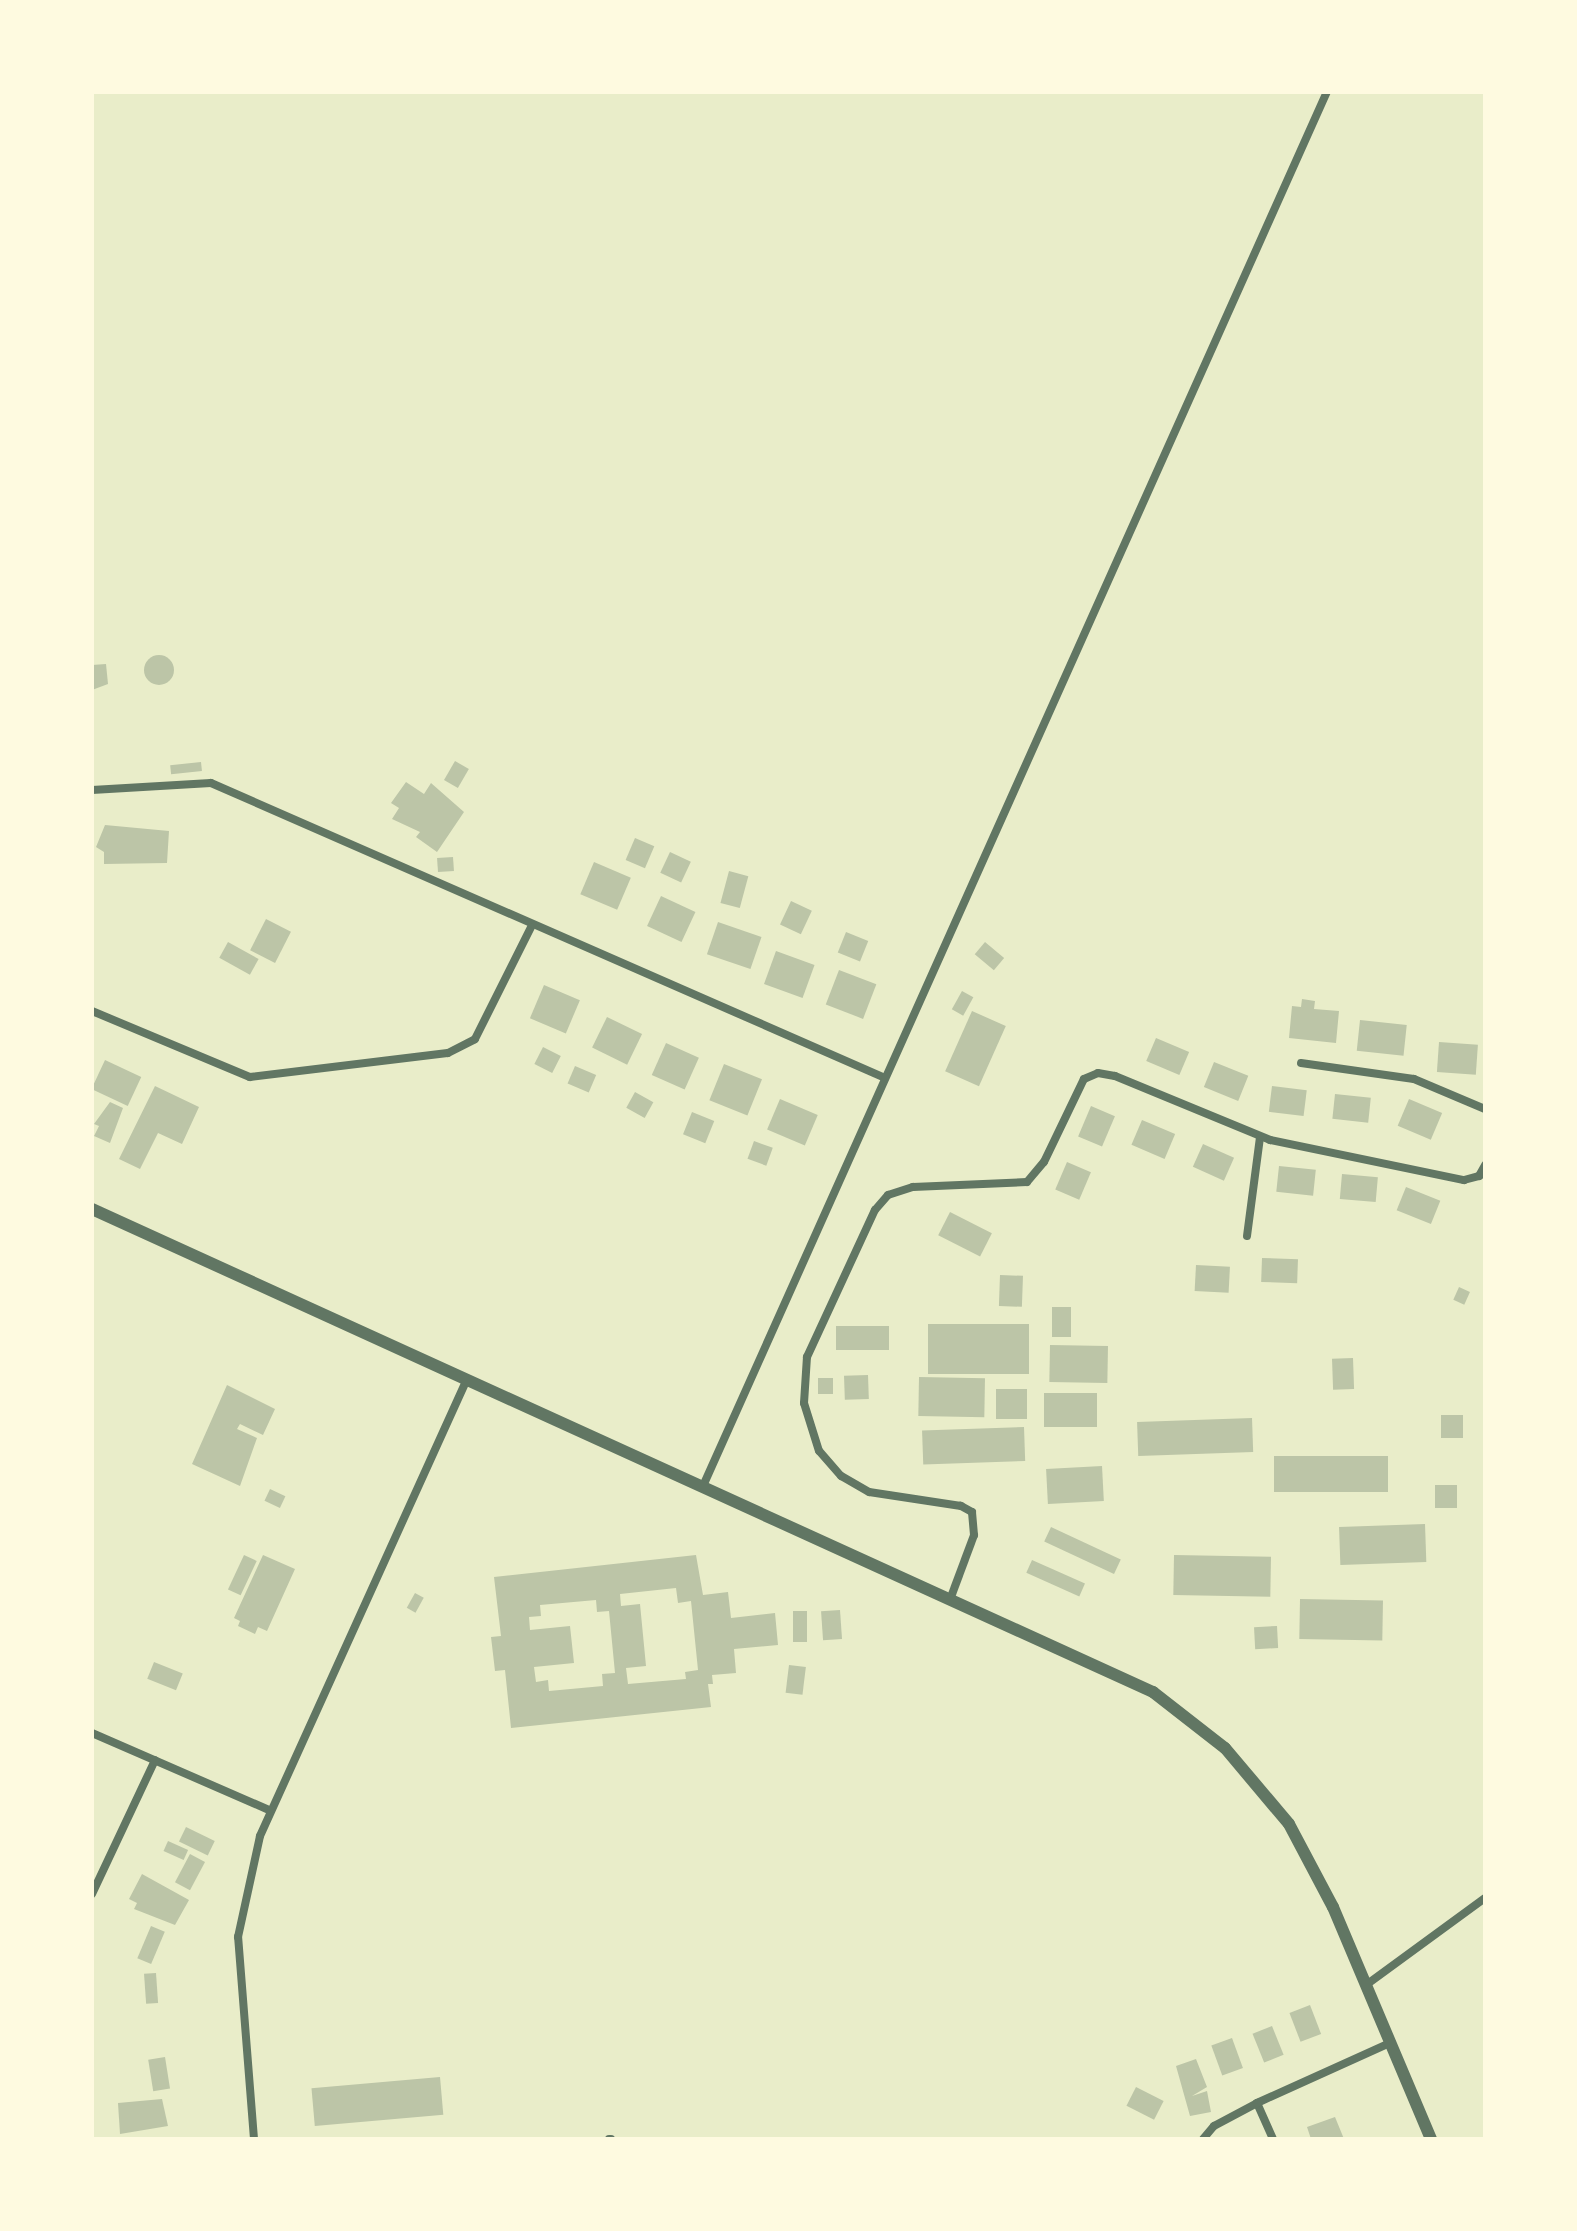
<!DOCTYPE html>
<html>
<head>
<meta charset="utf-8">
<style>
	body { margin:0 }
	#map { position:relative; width:1577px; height:2231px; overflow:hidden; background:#e9edc9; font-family:Poppins,sans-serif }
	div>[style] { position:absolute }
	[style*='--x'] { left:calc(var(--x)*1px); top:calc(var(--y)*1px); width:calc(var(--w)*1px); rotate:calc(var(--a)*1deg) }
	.building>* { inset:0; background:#bcc5a7; transform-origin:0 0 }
	.round { border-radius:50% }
	.minor>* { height:8px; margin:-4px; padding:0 4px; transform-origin:4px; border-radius:4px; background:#617663 }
	.tertiary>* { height:12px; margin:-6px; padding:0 6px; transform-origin:6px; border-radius:6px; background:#617663 }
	span { translate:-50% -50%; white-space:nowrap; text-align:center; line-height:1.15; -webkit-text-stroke:8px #fefae0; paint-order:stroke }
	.frame { position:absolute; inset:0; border:94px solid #fefae0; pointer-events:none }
</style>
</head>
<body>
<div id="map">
	<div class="building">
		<div class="round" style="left:144px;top:655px;width:30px;height:30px"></div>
		<div style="clip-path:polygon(106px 664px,108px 684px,92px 690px,92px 665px)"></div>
		<div style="left:455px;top:761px;width:16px;height:22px;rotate:30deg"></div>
		<div style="left:201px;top:762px;width:9px;height:31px;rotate:84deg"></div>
		<div style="clip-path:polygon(406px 782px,424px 794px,431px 783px,464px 812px,437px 852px,416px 837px,420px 832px,392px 819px,399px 808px,391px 803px)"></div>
		<div style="clip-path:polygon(105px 825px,169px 831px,167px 863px,104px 864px,104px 852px,96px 847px)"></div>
		<div style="left:635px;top:838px;width:21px;height:24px;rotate:23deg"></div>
		<div style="left:670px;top:852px;width:23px;height:23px;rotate:25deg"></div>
		<div style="left:453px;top:857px;width:14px;height:16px;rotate:86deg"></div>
		<div style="left:594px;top:862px;width:40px;height:35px;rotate:23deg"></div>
		<div style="left:729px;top:871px;width:20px;height:33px;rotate:15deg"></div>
		<div style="left:661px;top:896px;width:38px;height:33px;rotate:25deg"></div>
		<div style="left:791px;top:901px;width:23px;height:26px;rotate:25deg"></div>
		<div style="left:266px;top:919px;width:28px;height:35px;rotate:27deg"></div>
		<div style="left:718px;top:922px;width:46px;height:34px;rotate:19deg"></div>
		<div style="left:846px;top:932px;width:24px;height:22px;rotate:22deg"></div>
		<div style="left:228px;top:942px;width:35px;height:18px;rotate:29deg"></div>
		<div style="left:985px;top:942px;width:25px;height:16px;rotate:40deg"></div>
		<div style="left:776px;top:951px;width:41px;height:35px;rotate:20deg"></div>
		<div style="left:839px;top:970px;width:40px;height:37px;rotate:21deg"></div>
		<div style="left:544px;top:985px;width:39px;height:36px;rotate:23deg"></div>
		<div style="left:962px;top:991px;width:13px;height:21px;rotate:29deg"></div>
		<div style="clip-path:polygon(1302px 999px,1315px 1001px,1314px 1009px,1339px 1011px,1336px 1043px,1289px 1038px,1292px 1006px,1301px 1007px)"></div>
		<div style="left:972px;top:1011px;width:37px;height:66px;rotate:24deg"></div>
		<div style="left:607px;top:1017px;width:39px;height:34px;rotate:26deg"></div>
		<div style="left:1360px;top:1020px;width:47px;height:31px;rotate:6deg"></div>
		<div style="left:1156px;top:1038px;width:36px;height:25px;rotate:23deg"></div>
		<div style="left:1439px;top:1042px;width:39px;height:30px;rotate:4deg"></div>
		<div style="left:666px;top:1043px;width:36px;height:35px;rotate:24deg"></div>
		<div style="left:543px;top:1047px;width:20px;height:19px;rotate:27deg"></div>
		<div style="left:105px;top:1060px;width:40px;height:32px;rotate:25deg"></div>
		<div style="left:1214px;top:1062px;width:37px;height:27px;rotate:22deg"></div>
		<div style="left:724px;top:1064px;width:41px;height:39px;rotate:22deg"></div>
		<div style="left:575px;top:1066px;width:23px;height:19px;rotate:23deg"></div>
		<div style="clip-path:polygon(155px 1086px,199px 1107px,182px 1144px,158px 1133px,140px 1169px,119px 1159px)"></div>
		<div style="left:1272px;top:1086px;width:35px;height:26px;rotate:7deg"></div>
		<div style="left:635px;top:1092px;width:21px;height:18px;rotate:29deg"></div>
		<div style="left:1335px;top:1094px;width:36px;height:25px;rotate:6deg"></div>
		<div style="left:780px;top:1099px;width:41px;height:33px;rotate:23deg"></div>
		<div style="left:1409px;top:1099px;width:36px;height:29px;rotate:23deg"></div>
		<div style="clip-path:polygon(110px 1102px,123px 1108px,110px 1143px,94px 1136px,99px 1126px,94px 1124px)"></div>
		<div style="left:1091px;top:1106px;width:26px;height:33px;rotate:23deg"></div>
		<div style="left:692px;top:1112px;width:24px;height:24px;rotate:22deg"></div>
		<div style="left:1142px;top:1120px;width:36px;height:27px;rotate:23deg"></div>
		<div style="left:754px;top:1141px;width:20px;height:19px;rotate:20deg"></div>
		<div style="left:1203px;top:1144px;width:34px;height:25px;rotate:24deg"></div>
		<div style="left:1067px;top:1162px;width:26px;height:30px;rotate:23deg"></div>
		<div style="left:1279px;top:1166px;width:37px;height:26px;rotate:6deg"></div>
		<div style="left:1342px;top:1174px;width:36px;height:25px;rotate:5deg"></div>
		<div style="left:1406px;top:1187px;width:37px;height:25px;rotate:22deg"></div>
		<div style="left:950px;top:1212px;width:47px;height:26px;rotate:27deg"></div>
		<div style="left:1262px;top:1258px;width:36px;height:24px;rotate:2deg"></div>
		<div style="left:1196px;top:1265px;width:34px;height:26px;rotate:3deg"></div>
		<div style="left:1000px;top:1275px;width:23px;height:31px;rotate:2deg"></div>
		<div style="left:1459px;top:1287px;width:12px;height:14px;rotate:24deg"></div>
		<div style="left:1052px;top:1307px;width:19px;height:30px"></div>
		<div style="left:928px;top:1324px;width:101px;height:50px"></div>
		<div style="left:836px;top:1326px;width:53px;height:24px"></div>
		<div style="left:1050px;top:1345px;width:58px;height:37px;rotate:1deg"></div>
		<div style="left:1353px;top:1358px;width:31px;height:21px;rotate:88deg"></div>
		<div style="left:868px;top:1375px;width:24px;height:24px;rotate:88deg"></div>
		<div style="left:919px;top:1377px;width:66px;height:39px;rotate:1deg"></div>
		<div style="left:818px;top:1378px;width:15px;height:16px"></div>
		<div style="clip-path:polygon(227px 1385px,275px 1409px,263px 1435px,240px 1424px,237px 1429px,257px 1438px,240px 1486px,192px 1464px)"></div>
		<div style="left:996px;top:1389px;width:31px;height:30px"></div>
		<div style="left:1044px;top:1393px;width:53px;height:34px"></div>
		<div style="left:1441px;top:1415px;width:22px;height:23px"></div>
		<div style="left:1252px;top:1418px;width:34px;height:115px;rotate:88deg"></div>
		<div style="left:1024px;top:1427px;width:34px;height:102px;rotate:88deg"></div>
		<div style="left:1388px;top:1456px;width:36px;height:114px;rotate:90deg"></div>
		<div style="left:1102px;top:1466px;width:35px;height:56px;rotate:87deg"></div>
		<div style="left:1435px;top:1485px;width:22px;height:23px"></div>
		<div style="left:270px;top:1489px;width:17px;height:13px;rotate:25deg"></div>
		<div style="left:1425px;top:1524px;width:38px;height:86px;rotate:88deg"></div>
		<div style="left:1051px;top:1527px;width:77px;height:16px;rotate:25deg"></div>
		<div style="left:244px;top:1555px;width:14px;height:38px;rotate:25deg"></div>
		<div style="clip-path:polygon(263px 1555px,295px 1569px,267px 1631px,258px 1627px,255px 1634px,238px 1626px,240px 1621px,234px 1618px)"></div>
		<div style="clip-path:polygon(evenodd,696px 1555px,703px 1595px,728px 1592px,731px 1618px,775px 1613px,778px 1645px,734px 1649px,736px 1673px,712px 1675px,713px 1684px,708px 1684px,711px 1707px,511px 1728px,505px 1670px,495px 1671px,491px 1637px,501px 1636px,494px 1577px,696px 1555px,676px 1588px,678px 1603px,691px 1601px,698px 1670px,685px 1672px,686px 1679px,628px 1684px,626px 1668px,646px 1666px,640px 1604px,621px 1606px,620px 1594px,676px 1588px,696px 1555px,596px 1600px,597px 1612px,609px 1611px,615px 1673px,602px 1674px,603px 1686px,549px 1691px,548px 1680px,536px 1682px,534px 1667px,574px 1663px,570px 1626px,530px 1630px,529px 1617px,541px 1616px,540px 1605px,596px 1600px)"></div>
		<div style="left:1174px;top:1555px;width:97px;height:40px;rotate:1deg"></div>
		<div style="left:1032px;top:1560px;width:58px;height:14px;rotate:24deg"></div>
		<div style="left:415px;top:1593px;width:10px;height:17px;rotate:29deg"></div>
		<div style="left:1300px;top:1599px;width:83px;height:40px;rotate:1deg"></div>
		<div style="left:840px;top:1610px;width:29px;height:19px;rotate:86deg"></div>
		<div style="left:793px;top:1611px;width:14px;height:31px"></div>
		<div style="left:1277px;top:1626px;width:22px;height:23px;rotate:87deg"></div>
		<div style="left:154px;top:1662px;width:31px;height:18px;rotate:22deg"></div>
		<div style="left:789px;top:1665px;width:17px;height:28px;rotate:7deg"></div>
		<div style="left:186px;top:1827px;width:32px;height:16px;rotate:26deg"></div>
		<div style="left:168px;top:1841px;width:22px;height:11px;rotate:24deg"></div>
		<div style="left:190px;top:1854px;width:17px;height:32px;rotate:28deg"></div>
		<div style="clip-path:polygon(142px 1874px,189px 1900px,175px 1925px,134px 1909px,137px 1903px,129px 1899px)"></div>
		<div style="left:151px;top:1926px;width:15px;height:35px;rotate:23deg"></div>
		<div style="left:156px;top:1973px;width:30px;height:12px;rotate:86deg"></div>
		<div style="left:1310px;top:2005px;width:31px;height:22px;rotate:69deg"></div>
		<div style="left:1272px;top:2026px;width:31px;height:21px;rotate:68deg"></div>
		<div style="left:1232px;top:2038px;width:32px;height:22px;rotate:70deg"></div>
		<div style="left:165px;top:2057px;width:32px;height:17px;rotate:81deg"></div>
		<div style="clip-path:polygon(1196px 2059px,1207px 2087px,1192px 2096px,1207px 2091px,1211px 2112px,1190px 2116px,1176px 2066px)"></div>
		<div style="left:440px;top:2077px;width:38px;height:129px;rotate:85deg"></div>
		<div style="left:1136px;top:2087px;width:31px;height:21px;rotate:27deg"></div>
		<div style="clip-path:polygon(162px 2099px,168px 2126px,120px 2134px,118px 2103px)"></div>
		<div style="clip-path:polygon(1335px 2117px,1344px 2139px,1311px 2139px,1307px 2127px)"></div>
	</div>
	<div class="minor">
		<div style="--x:92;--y:790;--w:119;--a:-3.4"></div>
		<div style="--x:211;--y:783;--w:733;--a:23.63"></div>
		<div style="--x:92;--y:1011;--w:171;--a:22.7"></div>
		<div style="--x:250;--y:1077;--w:199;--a:-6.9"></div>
		<div style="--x:448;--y:1053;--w:30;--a:-27"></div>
		<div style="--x:475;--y:1039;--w:125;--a:-63.4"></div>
		<div style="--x:1301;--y:1063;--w:114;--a:8.1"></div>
		<div style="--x:1414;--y:1079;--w:77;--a:22.9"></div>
		<div style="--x:1247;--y:1236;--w:100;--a:-82.5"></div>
		<div style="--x:703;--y:1486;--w:1527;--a:-65.89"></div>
		<div style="--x:951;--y:1597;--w:66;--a:-69.6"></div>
		<div style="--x:974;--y:1535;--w:23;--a:-95"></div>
		<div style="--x:972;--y:1512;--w:13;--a:-151"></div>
		<div style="--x:961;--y:1506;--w:93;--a:-171.3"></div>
		<div style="--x:869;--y:1492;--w:32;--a:-150"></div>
		<div style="--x:841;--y:1476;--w:33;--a:-131"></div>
		<div style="--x:819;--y:1451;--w:50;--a:-107.4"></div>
		<div style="--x:804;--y:1403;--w:46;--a:-86.3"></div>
		<div style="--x:807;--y:1357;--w:162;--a:-65.2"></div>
		<div style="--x:875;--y:1210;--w:20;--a:-49"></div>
		<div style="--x:888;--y:1195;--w:26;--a:-18"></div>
		<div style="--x:913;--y:1187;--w:114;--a:-2.5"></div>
		<div style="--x:1027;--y:1182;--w:26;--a:-50"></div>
		<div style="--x:1044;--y:1162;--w:92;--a:-64.3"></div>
		<div style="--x:1084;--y:1079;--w:15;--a:-23"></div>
		<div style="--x:1098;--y:1073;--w:17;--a:10"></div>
		<div style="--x:1115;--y:1076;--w:168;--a:22.4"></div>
		<div style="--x:1270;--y:1140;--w:198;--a:11.7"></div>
		<div style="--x:1464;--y:1180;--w:16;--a:-15"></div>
		<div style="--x:1479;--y:1176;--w:13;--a:-61"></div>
		<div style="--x:92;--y:1733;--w:193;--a:23.5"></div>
		<div style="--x:92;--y:1894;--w:148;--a:-64.8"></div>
		<div style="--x:1366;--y:1985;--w:147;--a:-36.2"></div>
		<div style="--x:1257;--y:2103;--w:39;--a:66"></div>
		<div style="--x:254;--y:2139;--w:203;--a:-94.5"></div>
		<div style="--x:238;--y:1937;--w:103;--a:-77.7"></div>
		<div style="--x:260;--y:1836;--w:502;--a:-65.63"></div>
		<div style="--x:609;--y:2139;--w:2;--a:0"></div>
		<div style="--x:1203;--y:2139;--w:17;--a:-50"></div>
		<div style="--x:1214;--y:2126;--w:49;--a:-28.1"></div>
		<div style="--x:1257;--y:2103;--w:146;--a:-24.3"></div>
	</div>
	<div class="tertiary">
		<div style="--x:92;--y:1209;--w:1166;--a:24.48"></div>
		<div style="--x:1153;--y:1692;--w:91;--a:37.9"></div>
		<div style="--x:1225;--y:1748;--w:99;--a:49.9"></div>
		<div style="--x:1289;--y:1824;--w:94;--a:62.1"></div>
		<div style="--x:1333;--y:1907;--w:252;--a:67.1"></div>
	</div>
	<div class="frame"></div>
</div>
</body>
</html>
